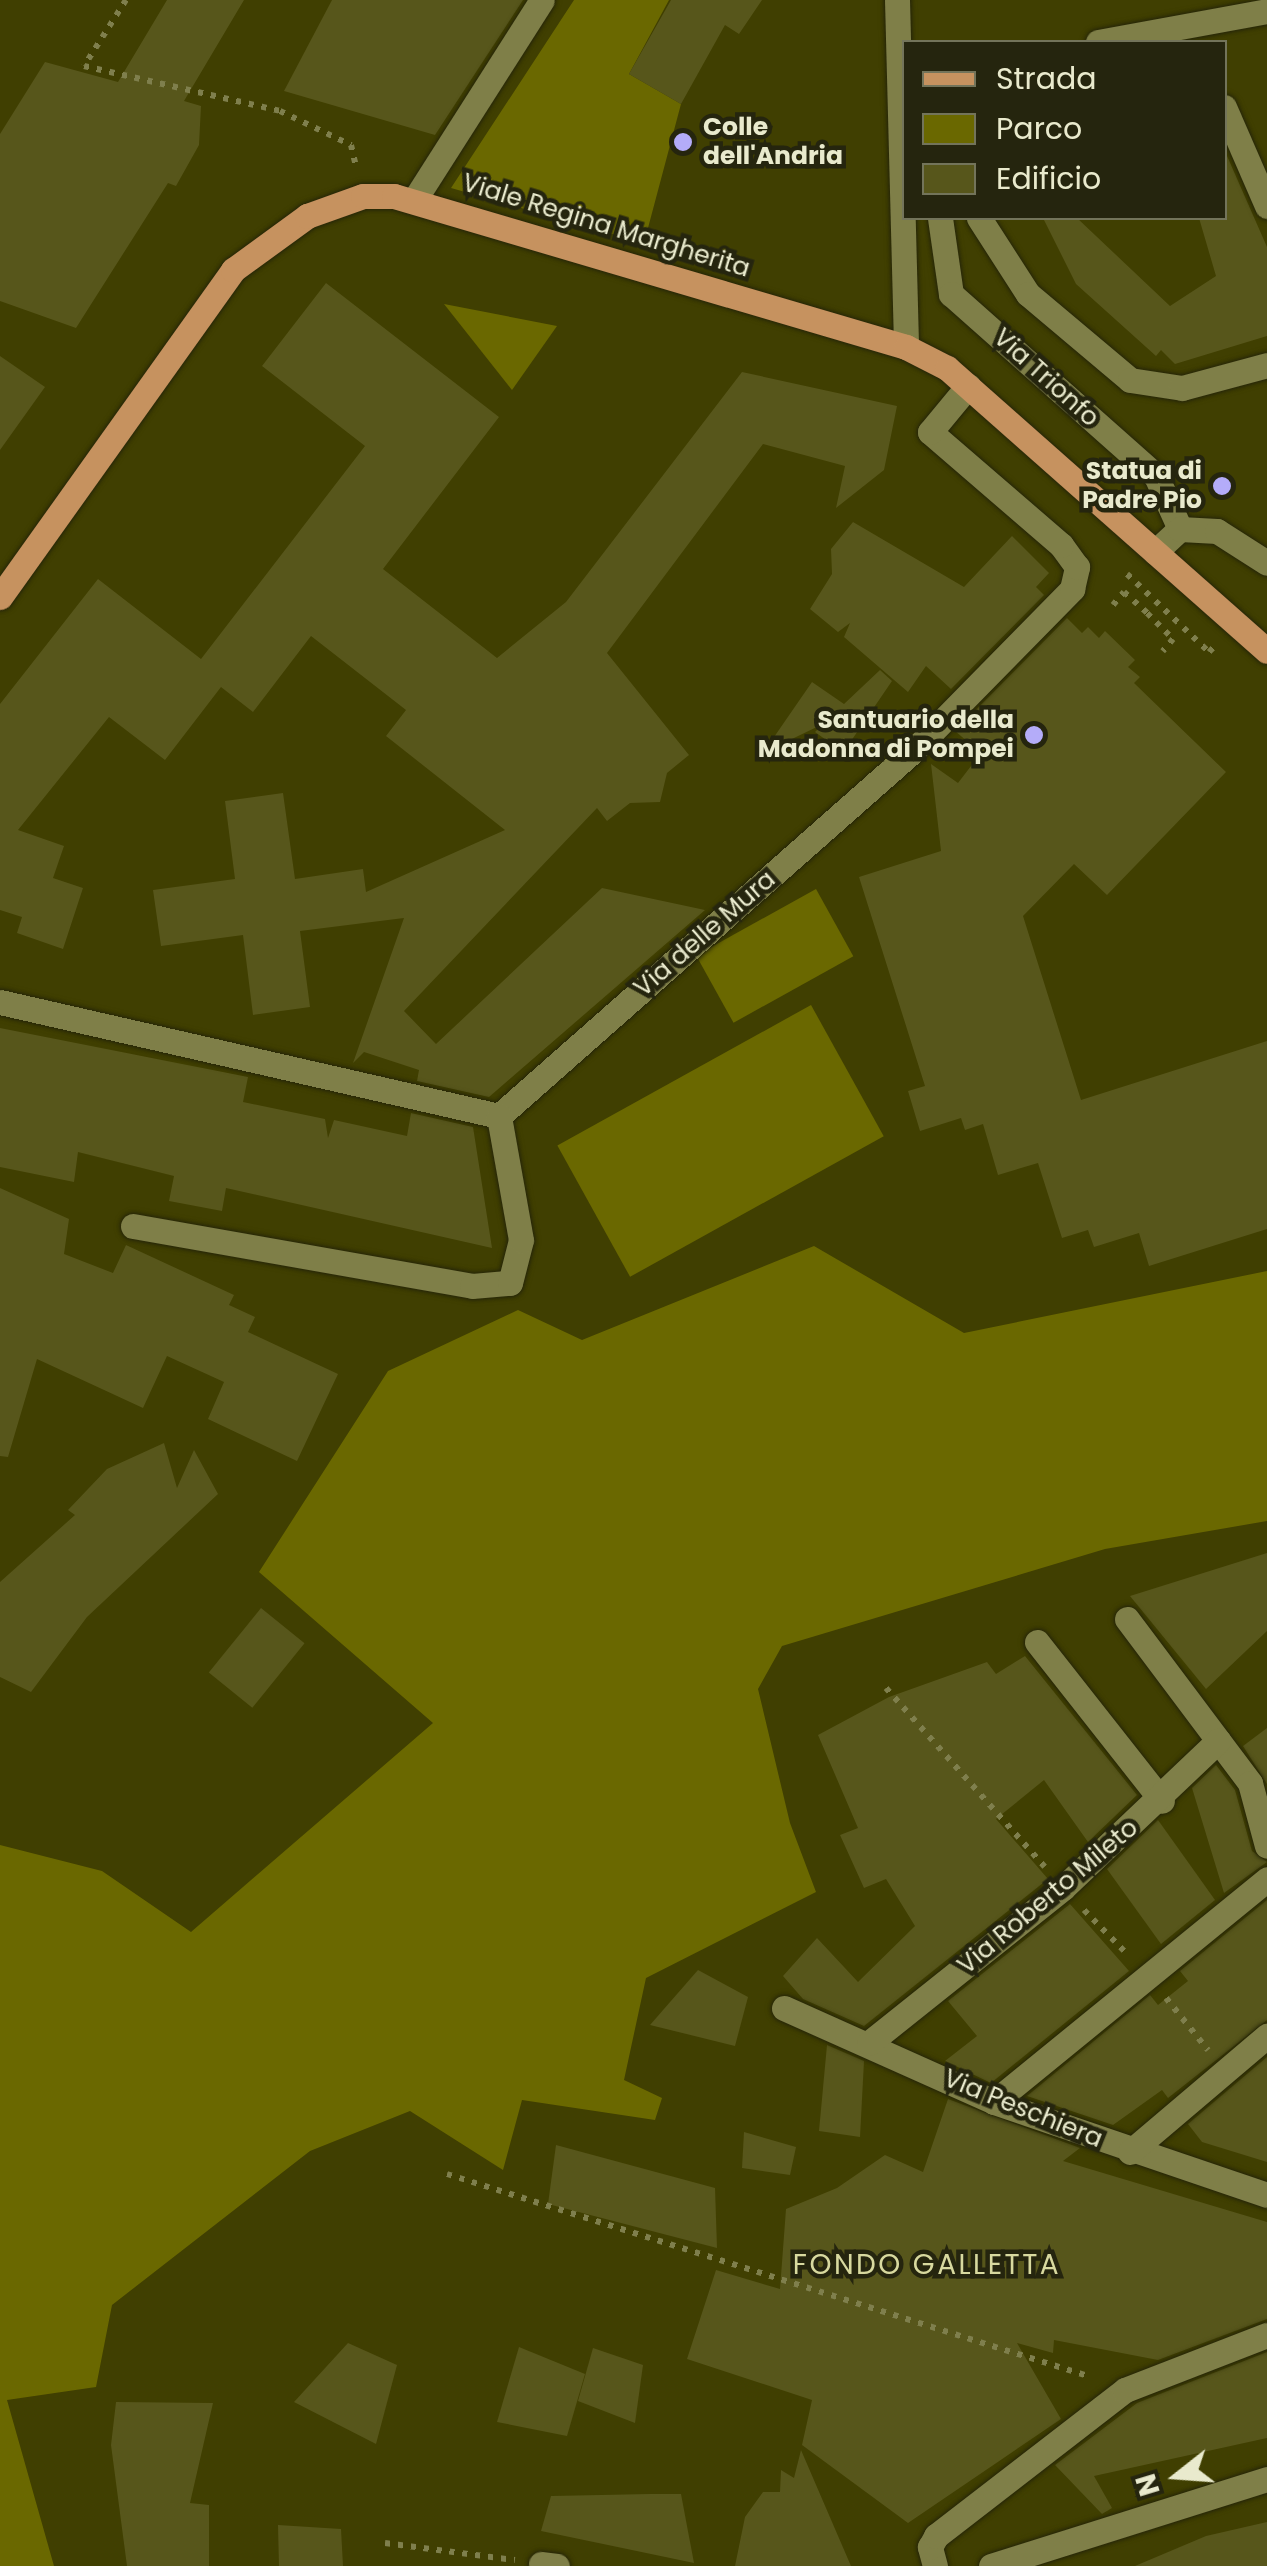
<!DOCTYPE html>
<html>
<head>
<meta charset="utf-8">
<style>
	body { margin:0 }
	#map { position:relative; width:1267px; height:2566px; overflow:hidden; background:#403f01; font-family:Poppins,sans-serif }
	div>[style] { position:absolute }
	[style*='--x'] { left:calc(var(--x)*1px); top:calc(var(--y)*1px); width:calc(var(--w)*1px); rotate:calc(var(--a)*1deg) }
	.green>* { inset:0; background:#6a6800; transform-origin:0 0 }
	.building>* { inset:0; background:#57561b; transform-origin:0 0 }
	.path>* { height:6px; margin-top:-3px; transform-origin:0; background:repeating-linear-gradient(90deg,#7f7f4d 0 5px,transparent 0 13px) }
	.roads { filter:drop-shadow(0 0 2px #252508) drop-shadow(0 0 2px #252508) }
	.minor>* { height:25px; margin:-12.5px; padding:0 12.5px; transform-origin:12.5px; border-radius:12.5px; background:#7f7f48 }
	.major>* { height:25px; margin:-12.5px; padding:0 12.5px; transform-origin:12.5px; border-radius:12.5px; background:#c6925f }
	.dots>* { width:28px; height:28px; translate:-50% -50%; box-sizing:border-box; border:5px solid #25250e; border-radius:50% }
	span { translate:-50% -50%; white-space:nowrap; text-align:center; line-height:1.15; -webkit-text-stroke:9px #25250e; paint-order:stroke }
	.poi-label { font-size:25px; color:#e9eacd; font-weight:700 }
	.left { translate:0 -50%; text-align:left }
	.right { translate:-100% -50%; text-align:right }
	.street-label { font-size:25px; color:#e9eacd }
	.neighbourhood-label { font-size:28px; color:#d8d99f; letter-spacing:2.5px }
	.legend { position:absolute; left:902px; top:40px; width:325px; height:180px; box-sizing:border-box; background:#25250e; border:2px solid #73745a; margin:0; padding:12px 18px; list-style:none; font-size:30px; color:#e9eacd }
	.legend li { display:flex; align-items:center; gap:20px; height:50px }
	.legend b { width:50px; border:2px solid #73745a }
	.north { position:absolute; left:1127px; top:2426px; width:100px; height:100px; -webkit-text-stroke:8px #25250e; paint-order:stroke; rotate:253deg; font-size:28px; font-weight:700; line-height:40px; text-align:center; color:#e9eacd }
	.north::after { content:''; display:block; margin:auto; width:35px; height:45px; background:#e9eacd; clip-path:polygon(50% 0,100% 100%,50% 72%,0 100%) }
</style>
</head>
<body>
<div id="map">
	<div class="green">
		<div style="clip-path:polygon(574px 0,669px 0,629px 74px,681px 104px,644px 243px,451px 188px)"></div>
		<div style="clip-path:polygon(444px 304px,557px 326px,512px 390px)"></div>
		<div style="left:816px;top:889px;width:77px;height:137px;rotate:61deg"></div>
		<div style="left:811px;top:1005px;width:150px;height:290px;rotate:61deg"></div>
		<div style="clip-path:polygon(814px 1246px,964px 1333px,1267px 1271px,1267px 1521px,1105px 1549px,782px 1646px,758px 1689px,790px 1823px,816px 1892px,646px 1978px,624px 2080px,662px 2098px,655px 2120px,522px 2100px,503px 2170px,410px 2111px,310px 2151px,112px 2305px,96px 2387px,7px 2400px,54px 2566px,0 2566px,0 1845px,102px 1871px,191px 1932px,433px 1723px,259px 1572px,388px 1371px,518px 1310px,582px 1340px)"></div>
	</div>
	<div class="building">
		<div style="clip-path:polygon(167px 0,244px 0,184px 101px,201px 106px,199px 145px,176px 186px,168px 183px,76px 328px,0 301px,0 134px,45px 62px,118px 82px)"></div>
		<div style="clip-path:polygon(332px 0,523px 0,435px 135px,284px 91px)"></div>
		<div style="clip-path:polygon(671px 0,762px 0,739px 34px,725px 25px,681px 104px,629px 74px)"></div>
		<div style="clip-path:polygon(1224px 149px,1267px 247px,1267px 336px,1175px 364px,1161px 350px,1156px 356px,1076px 284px,1043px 218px,1077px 218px,1170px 306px,1216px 276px,1199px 218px,1224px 218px)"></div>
		<div style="clip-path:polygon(326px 283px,499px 417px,383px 569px,497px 658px,566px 602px,742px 372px,897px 406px,884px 470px,836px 508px,845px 466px,763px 444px,607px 653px,689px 755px,667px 773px,660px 802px,630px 803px,607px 821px,597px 808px,404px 1011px,436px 1044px,602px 888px,705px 910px,489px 1097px,417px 1081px,419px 1070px,364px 1052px,353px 1063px,404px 918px,300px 931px,310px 1007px,253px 1015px,243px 935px,161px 946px,153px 890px,235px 879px,225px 801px,283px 793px,295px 879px,363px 869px,366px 892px,505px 830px,386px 736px,406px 710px,311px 636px,253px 712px,221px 687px,165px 760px,109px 717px,18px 830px,64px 846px,53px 878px,83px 888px,63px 949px,17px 933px,22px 917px,0 910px,0 704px,98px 579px,201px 659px,365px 446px,262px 366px)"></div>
		<div style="clip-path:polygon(0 356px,45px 387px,0 450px)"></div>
		<div style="clip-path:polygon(853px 522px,964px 587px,1012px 536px,1049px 573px,1036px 587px,1044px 595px,951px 689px,926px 666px,908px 692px,844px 637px,850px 623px,838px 632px,810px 609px,832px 574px,831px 549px)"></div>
		<div style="clip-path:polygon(1067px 618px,1082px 633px,1088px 627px,1099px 638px,1105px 631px,1135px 660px,1128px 667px,1140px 677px,1134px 683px,1226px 772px,1107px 895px,1074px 864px,1023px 916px,1081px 1100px,1267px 1041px,1267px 1229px,1149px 1266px,1139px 1233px,1094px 1247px,1088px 1230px,1062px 1238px,1038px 1163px,998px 1175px,983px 1124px,965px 1130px,961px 1118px,920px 1131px,908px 1091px,925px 1086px,859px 877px,941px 851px,931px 764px,958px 783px,981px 753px,955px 731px)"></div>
		<div style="clip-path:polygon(880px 670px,892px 681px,849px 744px,840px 750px,815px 732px,823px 724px,763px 753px,812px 682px,844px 704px)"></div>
		<div style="clip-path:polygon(0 1028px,248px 1077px,243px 1102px,325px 1119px,328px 1138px,334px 1120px,407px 1136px,411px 1113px,473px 1127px,492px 1248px,226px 1188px,222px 1211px,169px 1201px,174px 1176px,78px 1152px,74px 1182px,0 1167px)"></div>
		<div style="clip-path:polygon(0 1188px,69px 1219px,64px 1254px,113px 1273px,126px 1245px,234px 1295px,229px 1305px,255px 1317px,248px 1332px,338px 1374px,297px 1461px,208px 1419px,224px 1382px,167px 1356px,143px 1408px,37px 1359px,8px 1457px,0 1456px)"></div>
		<div style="clip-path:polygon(164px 1443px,177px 1488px,194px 1450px,218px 1494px,87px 1617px,31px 1692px,0 1677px,0 1582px,75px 1515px,68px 1510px,107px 1469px)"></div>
		<div style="clip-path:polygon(1267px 1553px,1267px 1631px,1206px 1689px,1130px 1596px)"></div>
		<div style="left:261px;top:1608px;width:56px;height:83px;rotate:39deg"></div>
		<div style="clip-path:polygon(1025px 1656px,1137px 1795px,1088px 1842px,1044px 1780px,996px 1819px,1048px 1879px,864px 2026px,803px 1999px,783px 1976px,817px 1938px,858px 1982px,915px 1926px,886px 1879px,864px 1888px,840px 1835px,858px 1828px,818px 1735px,889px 1697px,987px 1662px,996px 1674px)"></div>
		<div style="clip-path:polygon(1267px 1728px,1267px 1784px,1243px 1746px)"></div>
		<div style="clip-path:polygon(1216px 1765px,1235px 1790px,1252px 1851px,1267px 1862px,1224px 1893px,1192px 1788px)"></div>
		<div style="clip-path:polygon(1158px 1820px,1215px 1900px,1161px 1944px,1107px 1869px)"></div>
		<div style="clip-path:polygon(1267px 1900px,1267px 2020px,1168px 2098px,1162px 2090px,1113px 2125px,1027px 2096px,1150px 1995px,1158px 2005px,1188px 1981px,1180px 1971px)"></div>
		<div style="clip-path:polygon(1070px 1904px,1129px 1971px,991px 2083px,945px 2061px,977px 2036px,948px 2001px)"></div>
		<div style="clip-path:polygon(698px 1970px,748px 1997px,735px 2046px,650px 2025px)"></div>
		<div style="clip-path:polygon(827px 2045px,864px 2061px,860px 2137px,819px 2131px)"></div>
		<div style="clip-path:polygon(1267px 2057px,1267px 2162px,1202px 2142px,1188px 2124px)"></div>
		<div style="clip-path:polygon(948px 2099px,1080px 2148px,1063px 2161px,1267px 2222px,1267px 2319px,1158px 2360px,1054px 2340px,1053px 2353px,1017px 2343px,1061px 2419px,908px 2523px,802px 2445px,812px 2400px,687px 2359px,716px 2270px,780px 2289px,786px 2209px,837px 2188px,885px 2155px,923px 2172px)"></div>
		<div style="clip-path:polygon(744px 2132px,796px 2147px,790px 2175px,742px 2168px)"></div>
		<div style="clip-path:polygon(556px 2145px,715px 2188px,717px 2248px,548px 2204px)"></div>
		<div style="clip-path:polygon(348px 2343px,397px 2365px,376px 2444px,294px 2402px)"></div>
		<div style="clip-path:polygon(519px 2347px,585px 2374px,567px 2436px,497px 2422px)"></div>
		<div style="clip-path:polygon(593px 2348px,643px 2365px,635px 2423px,578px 2401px)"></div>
		<div style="clip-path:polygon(1267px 2352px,1267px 2438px,1094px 2476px,1112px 2508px,1102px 2514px,1055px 2465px,1137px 2403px)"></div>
		<div style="clip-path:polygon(116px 2402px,213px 2403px,190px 2503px,209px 2505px,209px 2566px,127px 2566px,111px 2445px)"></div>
		<div style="clip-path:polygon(801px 2450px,851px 2566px,735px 2566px,745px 2517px,763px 2492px,780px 2492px,781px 2470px,794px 2478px)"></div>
		<div style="clip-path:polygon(650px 2494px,681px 2494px,694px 2563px,541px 2531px,551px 2496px)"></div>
		<div style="clip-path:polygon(1267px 2522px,1267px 2566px,1135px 2566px,1206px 2536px)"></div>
		<div style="clip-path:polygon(278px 2525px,341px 2529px,343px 2566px,279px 2566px)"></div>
	</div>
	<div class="path">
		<div style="--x:126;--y:0;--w:78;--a:122.5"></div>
		<div style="--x:84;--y:66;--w:201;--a:12.9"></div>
		<div style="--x:280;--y:111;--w:79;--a:25.6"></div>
		<div style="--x:351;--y:145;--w:22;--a:77"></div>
		<div style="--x:1127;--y:574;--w:113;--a:43.6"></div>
		<div style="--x:1209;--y:652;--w:10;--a:-45"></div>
		<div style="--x:1113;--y:605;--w:17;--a:-50"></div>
		<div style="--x:1124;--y:592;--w:31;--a:42"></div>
		<div style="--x:1147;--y:613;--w:37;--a:45"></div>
		<div style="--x:1173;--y:639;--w:16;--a:130"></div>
		<div style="--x:886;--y:1688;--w:239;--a:48.4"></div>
		<div style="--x:1084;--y:1910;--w:63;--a:45.6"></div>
		<div style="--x:1166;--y:1998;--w:67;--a:51.1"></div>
		<div style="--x:447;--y:2174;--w:675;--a:17.5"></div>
		<div style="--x:385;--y:2543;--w:131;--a:7.5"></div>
	</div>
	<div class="roads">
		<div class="minor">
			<div style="--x:897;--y:0;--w:347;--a:88.5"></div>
			<div style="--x:1098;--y:42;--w:172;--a:-10.4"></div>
			<div style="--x:1224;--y:107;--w:108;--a:66.5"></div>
			<div style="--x:415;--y:199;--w:236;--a:-57.5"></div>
			<div style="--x:940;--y:218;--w:77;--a:81.8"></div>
			<div style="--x:951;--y:294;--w:274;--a:41.6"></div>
			<div style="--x:1156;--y:476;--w:58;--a:65.6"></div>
			<div style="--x:979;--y:218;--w:90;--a:57.2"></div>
			<div style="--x:1028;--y:294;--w:133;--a:40.1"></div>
			<div style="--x:1130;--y:380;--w:53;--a:8.7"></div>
			<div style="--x:1182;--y:388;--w:88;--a:-15.1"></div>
			<div style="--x:1155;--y:552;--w:34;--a:-43"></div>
			<div style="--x:1180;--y:529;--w:37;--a:3"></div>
			<div style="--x:1217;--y:531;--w:59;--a:32.6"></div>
			<div style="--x:0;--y:1002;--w:512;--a:12.87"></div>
			<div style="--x:499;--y:1116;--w:553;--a:-41.41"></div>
			<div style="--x:914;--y:750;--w:226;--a:-45.5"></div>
			<div style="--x:1072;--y:589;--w:23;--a:-77"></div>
			<div style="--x:1077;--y:567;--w:27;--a:-126"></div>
			<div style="--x:1061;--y:545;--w:173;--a:-139.2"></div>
			<div style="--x:930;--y:432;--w:60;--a:-50.4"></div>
			<div style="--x:133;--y:1226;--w:344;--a:10"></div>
			<div style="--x:472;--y:1286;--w:38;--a:-5"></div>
			<div style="--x:510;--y:1283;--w:44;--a:-75.7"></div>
			<div style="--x:521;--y:1240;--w:126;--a:-100.1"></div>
			<div style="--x:1127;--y:1619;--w:205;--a:53.1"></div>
			<div style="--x:1250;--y:1783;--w:65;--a:74.9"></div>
			<div style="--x:1037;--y:1642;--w:202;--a:51.8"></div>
			<div style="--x:784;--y:2008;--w:230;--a:24.1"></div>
			<div style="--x:994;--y:2102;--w:288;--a:18.8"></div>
			<div style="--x:869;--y:2043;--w:248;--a:-38.6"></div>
			<div style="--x:1063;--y:1888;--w:214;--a:-43.5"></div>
			<div style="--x:994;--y:2102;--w:353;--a:-39.2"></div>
			<div style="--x:1130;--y:2152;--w:180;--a:-40.3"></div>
			<div style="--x:541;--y:2564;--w:16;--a:7"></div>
			<div style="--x:935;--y:2566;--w:20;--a:-105"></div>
			<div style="--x:930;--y:2547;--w:13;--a:-61"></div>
			<div style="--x:936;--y:2536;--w:239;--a:-37.7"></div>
			<div style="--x:1125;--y:2390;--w:152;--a:-21.2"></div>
			<div style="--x:991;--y:2566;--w:289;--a:-17.5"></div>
		</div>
		<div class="major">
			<div style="--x:0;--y:597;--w:402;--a:-54.5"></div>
			<div style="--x:233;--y:270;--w:92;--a:-36.1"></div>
			<div style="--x:307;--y:216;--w:59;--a:-19.7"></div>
			<div style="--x:363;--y:196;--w:31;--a:0"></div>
			<div style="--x:394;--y:196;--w:534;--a:16.43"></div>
			<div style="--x:906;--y:347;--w:46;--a:27.1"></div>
			<div style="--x:947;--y:368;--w:427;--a:41.5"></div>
		</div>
	</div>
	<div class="dots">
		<div style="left:683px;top:142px;background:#b4acf9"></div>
		<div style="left:1222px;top:486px;background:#b4acf9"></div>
		<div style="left:1034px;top:735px;background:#b4acf9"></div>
	</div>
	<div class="poi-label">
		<span class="left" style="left:703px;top:142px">Colle<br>dell'Andria</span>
		<span class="right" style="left:1202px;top:486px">Statua di<br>Padre Pio</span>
		<span class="right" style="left:1014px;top:735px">Santuario della<br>Madonna di Pompei</span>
	</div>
	<div class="street-label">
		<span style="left:606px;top:226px;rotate:17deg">Viale Regina Margherita</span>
		<span style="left:1046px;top:378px;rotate:42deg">Via Trionfo</span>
		<span style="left:705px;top:934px;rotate:-41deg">Via delle Mura</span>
		<span style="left:1048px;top:1897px;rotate:-40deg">Via Roberto Mileto</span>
		<span style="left:1023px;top:2109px;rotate:22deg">Via Peschiera</span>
	</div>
	<div class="neighbourhood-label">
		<span style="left:927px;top:2265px">FONDO GALLETTA</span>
	</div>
	<ul class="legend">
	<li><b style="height:12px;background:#c6925f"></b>Strada</li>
	<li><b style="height:28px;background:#6a6800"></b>Parco</li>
	<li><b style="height:28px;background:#57561b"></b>Edificio</li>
	</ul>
	<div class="north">N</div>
</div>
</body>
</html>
